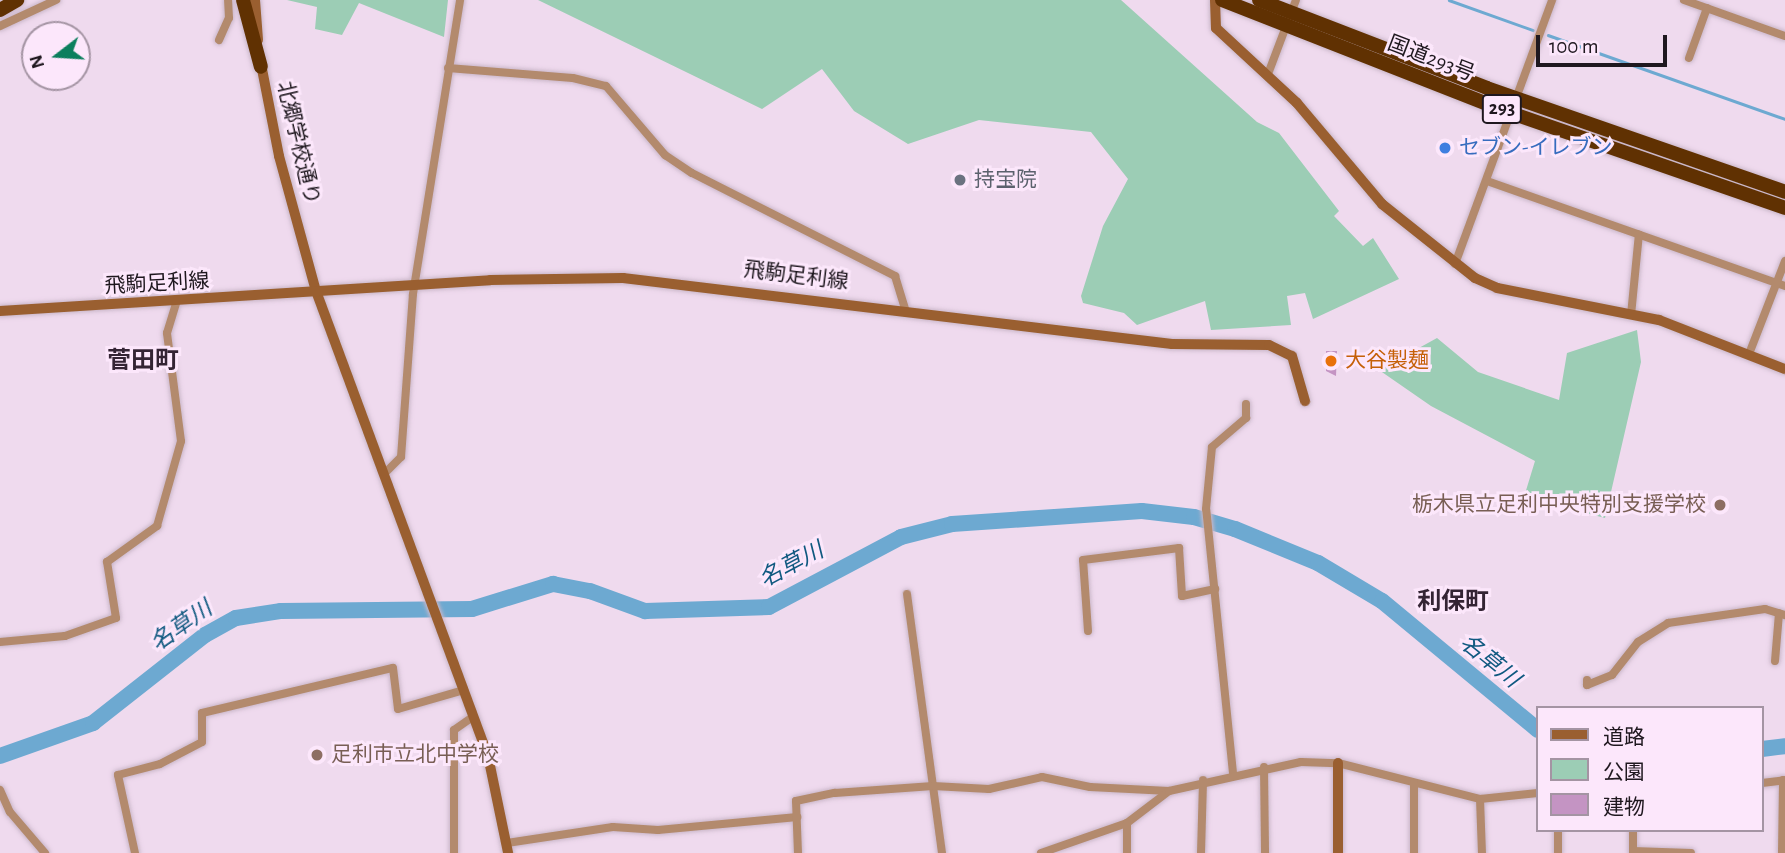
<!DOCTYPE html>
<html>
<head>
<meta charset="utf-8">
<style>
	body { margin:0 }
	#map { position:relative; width:1785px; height:853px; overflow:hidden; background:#efdaee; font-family:"Alegreya Sans","Noto Sans JP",sans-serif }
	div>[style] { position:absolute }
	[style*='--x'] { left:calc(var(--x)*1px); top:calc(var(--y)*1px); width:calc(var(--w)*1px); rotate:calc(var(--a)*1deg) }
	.green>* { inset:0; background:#9ccdb5 }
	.stream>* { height:2.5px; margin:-1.25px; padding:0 1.25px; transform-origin:1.25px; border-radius:1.25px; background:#6da9d1 }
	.river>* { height:16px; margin:-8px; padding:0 8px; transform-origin:8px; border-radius:8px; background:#6da9d1 }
	.building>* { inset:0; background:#c494c3 }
	.roads { filter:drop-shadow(0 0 2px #cab7c9) drop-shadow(0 0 2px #cab7c9) }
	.street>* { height:8px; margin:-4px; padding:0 4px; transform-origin:4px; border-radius:4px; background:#b38a6d }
	.secondary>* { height:10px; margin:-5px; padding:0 5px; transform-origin:5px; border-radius:5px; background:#9a5f30 }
	.highway>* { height:14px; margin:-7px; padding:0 7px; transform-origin:7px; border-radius:7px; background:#603102 }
	.dots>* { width:19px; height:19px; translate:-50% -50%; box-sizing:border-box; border:4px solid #fce7fb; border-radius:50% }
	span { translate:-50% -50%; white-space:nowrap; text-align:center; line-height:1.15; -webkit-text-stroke:6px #fce7fb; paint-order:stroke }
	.shield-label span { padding:2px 5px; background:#fce7fb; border:2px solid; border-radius:5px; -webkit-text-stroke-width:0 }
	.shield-label { font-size:19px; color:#1f181f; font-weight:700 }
	.street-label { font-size:21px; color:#1f181f }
	.shop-label { font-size:21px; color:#366cbe }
	.left { translate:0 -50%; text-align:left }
	.worship-label { font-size:21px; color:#5b616d }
	.food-label { font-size:21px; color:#c56008 }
	.education-label { font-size:21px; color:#785e54 }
	.right { translate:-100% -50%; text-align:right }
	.water-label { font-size:23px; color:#105980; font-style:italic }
	.quarter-label { font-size:24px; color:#342434; font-weight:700 }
	.legend { position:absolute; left:1536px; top:706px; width:228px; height:126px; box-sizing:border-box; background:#fce7fb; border:2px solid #a494a3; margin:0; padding:9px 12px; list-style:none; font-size:21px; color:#1f181f }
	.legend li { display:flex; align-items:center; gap:14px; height:35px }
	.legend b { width:35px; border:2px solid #a494a3 }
	.north { position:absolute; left:21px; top:21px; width:70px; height:70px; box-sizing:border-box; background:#fce7fb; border:2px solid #a494a3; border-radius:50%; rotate:253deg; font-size:19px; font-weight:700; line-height:28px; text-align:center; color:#1f181f }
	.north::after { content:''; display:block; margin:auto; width:24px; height:32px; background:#0b7f5d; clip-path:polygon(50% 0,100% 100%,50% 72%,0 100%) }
	.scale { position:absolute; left:1536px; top:35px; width:131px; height:32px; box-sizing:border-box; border:4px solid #1f181f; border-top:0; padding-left:9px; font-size:21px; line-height:24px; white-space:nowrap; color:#1f181f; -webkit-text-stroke:5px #fce7fb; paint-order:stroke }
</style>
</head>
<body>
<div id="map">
	<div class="green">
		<div style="clip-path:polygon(287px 0,448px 0,444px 37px,359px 3px,342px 35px,315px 29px,317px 7px)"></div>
		<div style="clip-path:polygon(538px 0,1121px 0,1257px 122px,1279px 133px,1339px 211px,1334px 216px,1363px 246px,1373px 238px,1399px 279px,1313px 319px,1305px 293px,1287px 296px,1291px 325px,1211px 330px,1205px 301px,1137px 325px,1124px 313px,1083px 303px,1081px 296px,1103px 226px,1128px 179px,1091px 132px,979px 120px,908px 144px,854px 111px,822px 69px,762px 109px)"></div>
		<div style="clip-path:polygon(1637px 330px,1641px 362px,1605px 518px,1524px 497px,1535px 461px,1431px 406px,1379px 370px,1437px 338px,1478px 372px,1559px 400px,1567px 353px)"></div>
	</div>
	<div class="stream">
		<div style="--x:1449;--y:0;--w:89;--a:19.7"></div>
		<div style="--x:1548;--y:35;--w:251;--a:19.5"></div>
	</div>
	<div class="river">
		<div style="--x:1762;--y:749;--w:23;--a:-7"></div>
		<div style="--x:0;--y:756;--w:99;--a:-19.5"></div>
		<div style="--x:93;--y:723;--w:142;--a:-38.2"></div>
		<div style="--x:205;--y:635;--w:35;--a:-29"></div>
		<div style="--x:236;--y:618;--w:46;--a:-8.8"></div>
		<div style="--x:281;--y:611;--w:191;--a:-0.6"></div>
		<div style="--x:472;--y:609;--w:85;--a:-17.2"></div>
		<div style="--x:553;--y:584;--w:38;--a:11"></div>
		<div style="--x:590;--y:591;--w:59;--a:20"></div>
		<div style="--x:645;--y:611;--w:124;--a:-1.8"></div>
		<div style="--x:769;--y:607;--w:149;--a:-27.9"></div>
		<div style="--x:901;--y:537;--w:53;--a:-14.3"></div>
		<div style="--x:952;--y:524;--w:190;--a:-3.9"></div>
		<div style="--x:1142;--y:511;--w:52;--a:6.6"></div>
		<div style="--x:1194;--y:517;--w:43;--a:16.3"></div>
		<div style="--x:1235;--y:529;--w:90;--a:22.3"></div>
		<div style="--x:1318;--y:563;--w:74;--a:30.7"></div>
		<div style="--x:1382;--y:601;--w:202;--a:39.6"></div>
	</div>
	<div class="building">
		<div style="clip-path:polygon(1326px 351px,1337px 351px,1336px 376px,1326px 371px)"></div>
	</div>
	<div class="roads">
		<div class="street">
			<div style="--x:1684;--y:0;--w:107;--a:19.6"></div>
			<div style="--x:0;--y:26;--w:62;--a:-24.9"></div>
			<div style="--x:219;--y:40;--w:24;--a:-66"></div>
			<div style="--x:229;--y:18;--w:18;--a:-93"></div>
			<div style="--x:1689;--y:58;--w:53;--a:-70.2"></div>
			<div style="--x:448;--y:68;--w:125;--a:4.6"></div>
			<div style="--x:573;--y:78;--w:34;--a:14"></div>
			<div style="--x:606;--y:86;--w:91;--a:49.5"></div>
			<div style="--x:665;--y:155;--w:32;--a:34"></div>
			<div style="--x:692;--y:173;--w:228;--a:26.9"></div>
			<div style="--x:895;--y:276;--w:34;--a:73"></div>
			<div style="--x:1268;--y:74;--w:79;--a:-69.3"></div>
			<div style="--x:1487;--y:181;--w:316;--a:19.4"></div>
			<div style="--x:1455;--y:264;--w:281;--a:-69.8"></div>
			<div style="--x:1631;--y:315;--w:81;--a:-84.4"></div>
			<div style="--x:1749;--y:354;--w:100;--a:-68.8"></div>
			<div style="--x:384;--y:474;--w:24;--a:-45"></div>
			<div style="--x:401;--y:457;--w:163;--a:-85.8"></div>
			<div style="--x:413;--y:294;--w:298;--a:-80.9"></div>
			<div style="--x:907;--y:594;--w:261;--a:82.3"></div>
			<div style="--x:1088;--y:631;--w:71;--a:-94"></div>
			<div style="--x:1083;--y:560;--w:97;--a:-7.1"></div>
			<div style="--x:1179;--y:548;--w:48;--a:86.4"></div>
			<div style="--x:1182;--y:596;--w:34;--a:-12"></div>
			<div style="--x:0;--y:642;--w:65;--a:-5.3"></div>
			<div style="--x:65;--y:636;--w:54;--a:-19.4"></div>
			<div style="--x:116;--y:618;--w:57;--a:-99.1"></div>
			<div style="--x:107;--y:562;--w:62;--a:-35.8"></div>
			<div style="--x:157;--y:526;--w:88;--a:-74.2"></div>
			<div style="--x:181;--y:441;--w:109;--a:-97.4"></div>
			<div style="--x:167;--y:333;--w:31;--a:-73"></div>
			<div style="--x:1775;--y:661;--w:48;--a:-85.2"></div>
			<div style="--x:1587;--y:680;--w:5;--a:90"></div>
			<div style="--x:1587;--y:685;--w:27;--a:-22"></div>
			<div style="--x:1612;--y:675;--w:42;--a:-51.8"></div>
			<div style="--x:1638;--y:642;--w:36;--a:-32"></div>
			<div style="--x:1668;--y:623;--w:98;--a:-8.2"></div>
			<div style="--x:1765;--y:609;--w:21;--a:17"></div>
			<div style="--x:1264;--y:767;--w:86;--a:89.3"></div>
			<div style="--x:1233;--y:773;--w:265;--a:-95.8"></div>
			<div style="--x:1206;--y:509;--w:62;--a:-84.5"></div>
			<div style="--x:1212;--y:447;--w:45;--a:-40.5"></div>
			<div style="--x:1246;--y:418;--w:14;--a:-90"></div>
			<div style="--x:1762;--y:783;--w:23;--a:-7"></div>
			<div style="--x:0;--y:790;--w:24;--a:66"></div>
			<div style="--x:10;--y:812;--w:54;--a:49.5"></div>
			<div style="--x:1480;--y:799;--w:54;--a:87.9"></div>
			<div style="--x:507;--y:843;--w:107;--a:-8.6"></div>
			<div style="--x:613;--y:827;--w:45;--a:3.8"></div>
			<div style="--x:658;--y:830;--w:140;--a:-5.3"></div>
			<div style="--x:1633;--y:851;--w:58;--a:2"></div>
			<div style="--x:135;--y:853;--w:80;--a:-102.3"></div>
			<div style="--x:118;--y:775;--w:43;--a:-14.7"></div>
			<div style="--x:160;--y:764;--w:47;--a:-27.6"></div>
			<div style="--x:202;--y:742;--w:29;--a:-90"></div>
			<div style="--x:202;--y:713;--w:196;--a:-13.3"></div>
			<div style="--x:393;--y:668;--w:41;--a:83"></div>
			<div style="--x:398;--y:709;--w:69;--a:-16.1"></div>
			<div style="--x:454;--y:853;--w:123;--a:-90"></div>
			<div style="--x:454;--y:730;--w:24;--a:-35"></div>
			<div style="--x:798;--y:853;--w:52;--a:-92.2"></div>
			<div style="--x:796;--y:801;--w:40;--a:-12"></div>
			<div style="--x:835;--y:793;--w:98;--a:-4.1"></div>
			<div style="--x:933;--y:786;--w:56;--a:3.1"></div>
			<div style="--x:989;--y:789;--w:54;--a:-12.8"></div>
			<div style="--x:1042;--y:777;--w:49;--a:11.8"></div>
			<div style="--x:1090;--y:787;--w:79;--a:2.9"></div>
			<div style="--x:1041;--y:853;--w:91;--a:-19.2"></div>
			<div style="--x:1127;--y:823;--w:53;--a:-37.3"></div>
			<div style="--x:1169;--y:791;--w:135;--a:-12.4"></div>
			<div style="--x:1301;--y:762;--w:37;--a:2"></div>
			<div style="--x:1338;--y:763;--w:146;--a:14.2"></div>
			<div style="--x:1480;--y:799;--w:58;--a:-5.9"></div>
			<div style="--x:1127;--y:853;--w:30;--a:-90"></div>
			<div style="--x:1201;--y:853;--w:73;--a:-88.4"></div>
			<div style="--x:1414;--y:853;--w:70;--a:-90"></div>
			<div style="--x:1558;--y:853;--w:23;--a:-90"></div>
			<div style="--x:1633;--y:853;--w:23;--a:-90"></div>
			<div style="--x:1782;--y:853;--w:73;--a:-89.2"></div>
		</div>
		<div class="secondary">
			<div style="--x:255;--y:0;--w:40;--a:85.7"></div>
			<div style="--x:1215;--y:0;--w:28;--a:88"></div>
			<div style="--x:1216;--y:28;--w:110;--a:42.8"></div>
			<div style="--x:1297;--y:103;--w:132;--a:49.9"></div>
			<div style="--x:1382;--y:204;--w:119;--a:38.5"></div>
			<div style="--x:1475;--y:278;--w:24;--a:24"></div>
			<div style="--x:1497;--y:288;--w:165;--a:11.2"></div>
			<div style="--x:1659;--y:320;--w:135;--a:21.3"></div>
			<div style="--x:260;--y:59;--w:99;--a:78.9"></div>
			<div style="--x:279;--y:156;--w:140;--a:74.7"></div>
			<div style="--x:316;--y:291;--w:496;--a:69.7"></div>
			<div style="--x:488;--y:756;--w:99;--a:78.3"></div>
			<div style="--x:0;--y:311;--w:491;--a:-3.6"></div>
			<div style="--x:490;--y:280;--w:133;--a:-0.9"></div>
			<div style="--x:623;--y:278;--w:553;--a:6.86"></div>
			<div style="--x:1172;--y:344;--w:97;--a:0.6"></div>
			<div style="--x:1269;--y:345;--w:25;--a:26"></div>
			<div style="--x:1292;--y:356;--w:47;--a:73.9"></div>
			<div style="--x:1338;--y:853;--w:90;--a:-90"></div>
		</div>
		<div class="highway">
			<div style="--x:243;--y:0;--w:69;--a:75"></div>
			<div style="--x:1222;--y:0;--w:310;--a:21.4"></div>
			<div style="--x:1511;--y:113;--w:290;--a:19.1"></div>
			<div style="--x:1259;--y:0;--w:244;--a:21.1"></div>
			<div style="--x:1487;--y:88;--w:316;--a:19.2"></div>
			<div style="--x:0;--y:10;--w:20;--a:-30"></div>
		</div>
	</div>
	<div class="dots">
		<div style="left:1445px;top:148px;background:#3f7fe0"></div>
		<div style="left:960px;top:180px;background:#6b7280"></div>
		<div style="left:1331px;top:361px;background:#e8710a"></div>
		<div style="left:1720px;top:505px;background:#8d6e63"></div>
		<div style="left:317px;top:755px;background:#8d6e63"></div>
	</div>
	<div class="shield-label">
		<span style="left:1502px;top:109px">293</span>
	</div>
	<div class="street-label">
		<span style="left:1431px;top:59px;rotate:21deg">国道293号</span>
		<span style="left:298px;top:143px;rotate:77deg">北郷学校通り</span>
		<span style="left:796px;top:276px;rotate:7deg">飛駒足利線</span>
		<span style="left:157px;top:284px;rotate:-3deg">飛駒足利線</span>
	</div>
	<div class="shop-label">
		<span class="left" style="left:1459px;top:148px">セブン-イレブン</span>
	</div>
	<div class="worship-label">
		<span class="left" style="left:974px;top:180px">持宝院</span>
	</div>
	<div class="food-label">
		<span class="left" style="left:1345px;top:361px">大谷製麺</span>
	</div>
	<div class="education-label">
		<span class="right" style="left:1706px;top:505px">栃木県立足利中央特別支援学校</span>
		<span class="left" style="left:331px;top:755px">足利市立北中学校</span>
	</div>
	<div class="water-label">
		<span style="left:792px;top:566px;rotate:-28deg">名草川</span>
		<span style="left:182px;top:627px;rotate:-35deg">名草川</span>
		<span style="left:1489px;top:662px;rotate:39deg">名草川</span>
	</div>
	<div class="quarter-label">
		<span style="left:143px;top:362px">菅田町</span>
		<span style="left:1453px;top:603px">利保町</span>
	</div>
	<ul class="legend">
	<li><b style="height:9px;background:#9a5f30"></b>道路</li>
	<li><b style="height:19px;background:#9ccdb5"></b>公園</li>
	<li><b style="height:19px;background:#c494c3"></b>建物</li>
	</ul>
	<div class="north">N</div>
	<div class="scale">100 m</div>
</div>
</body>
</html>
